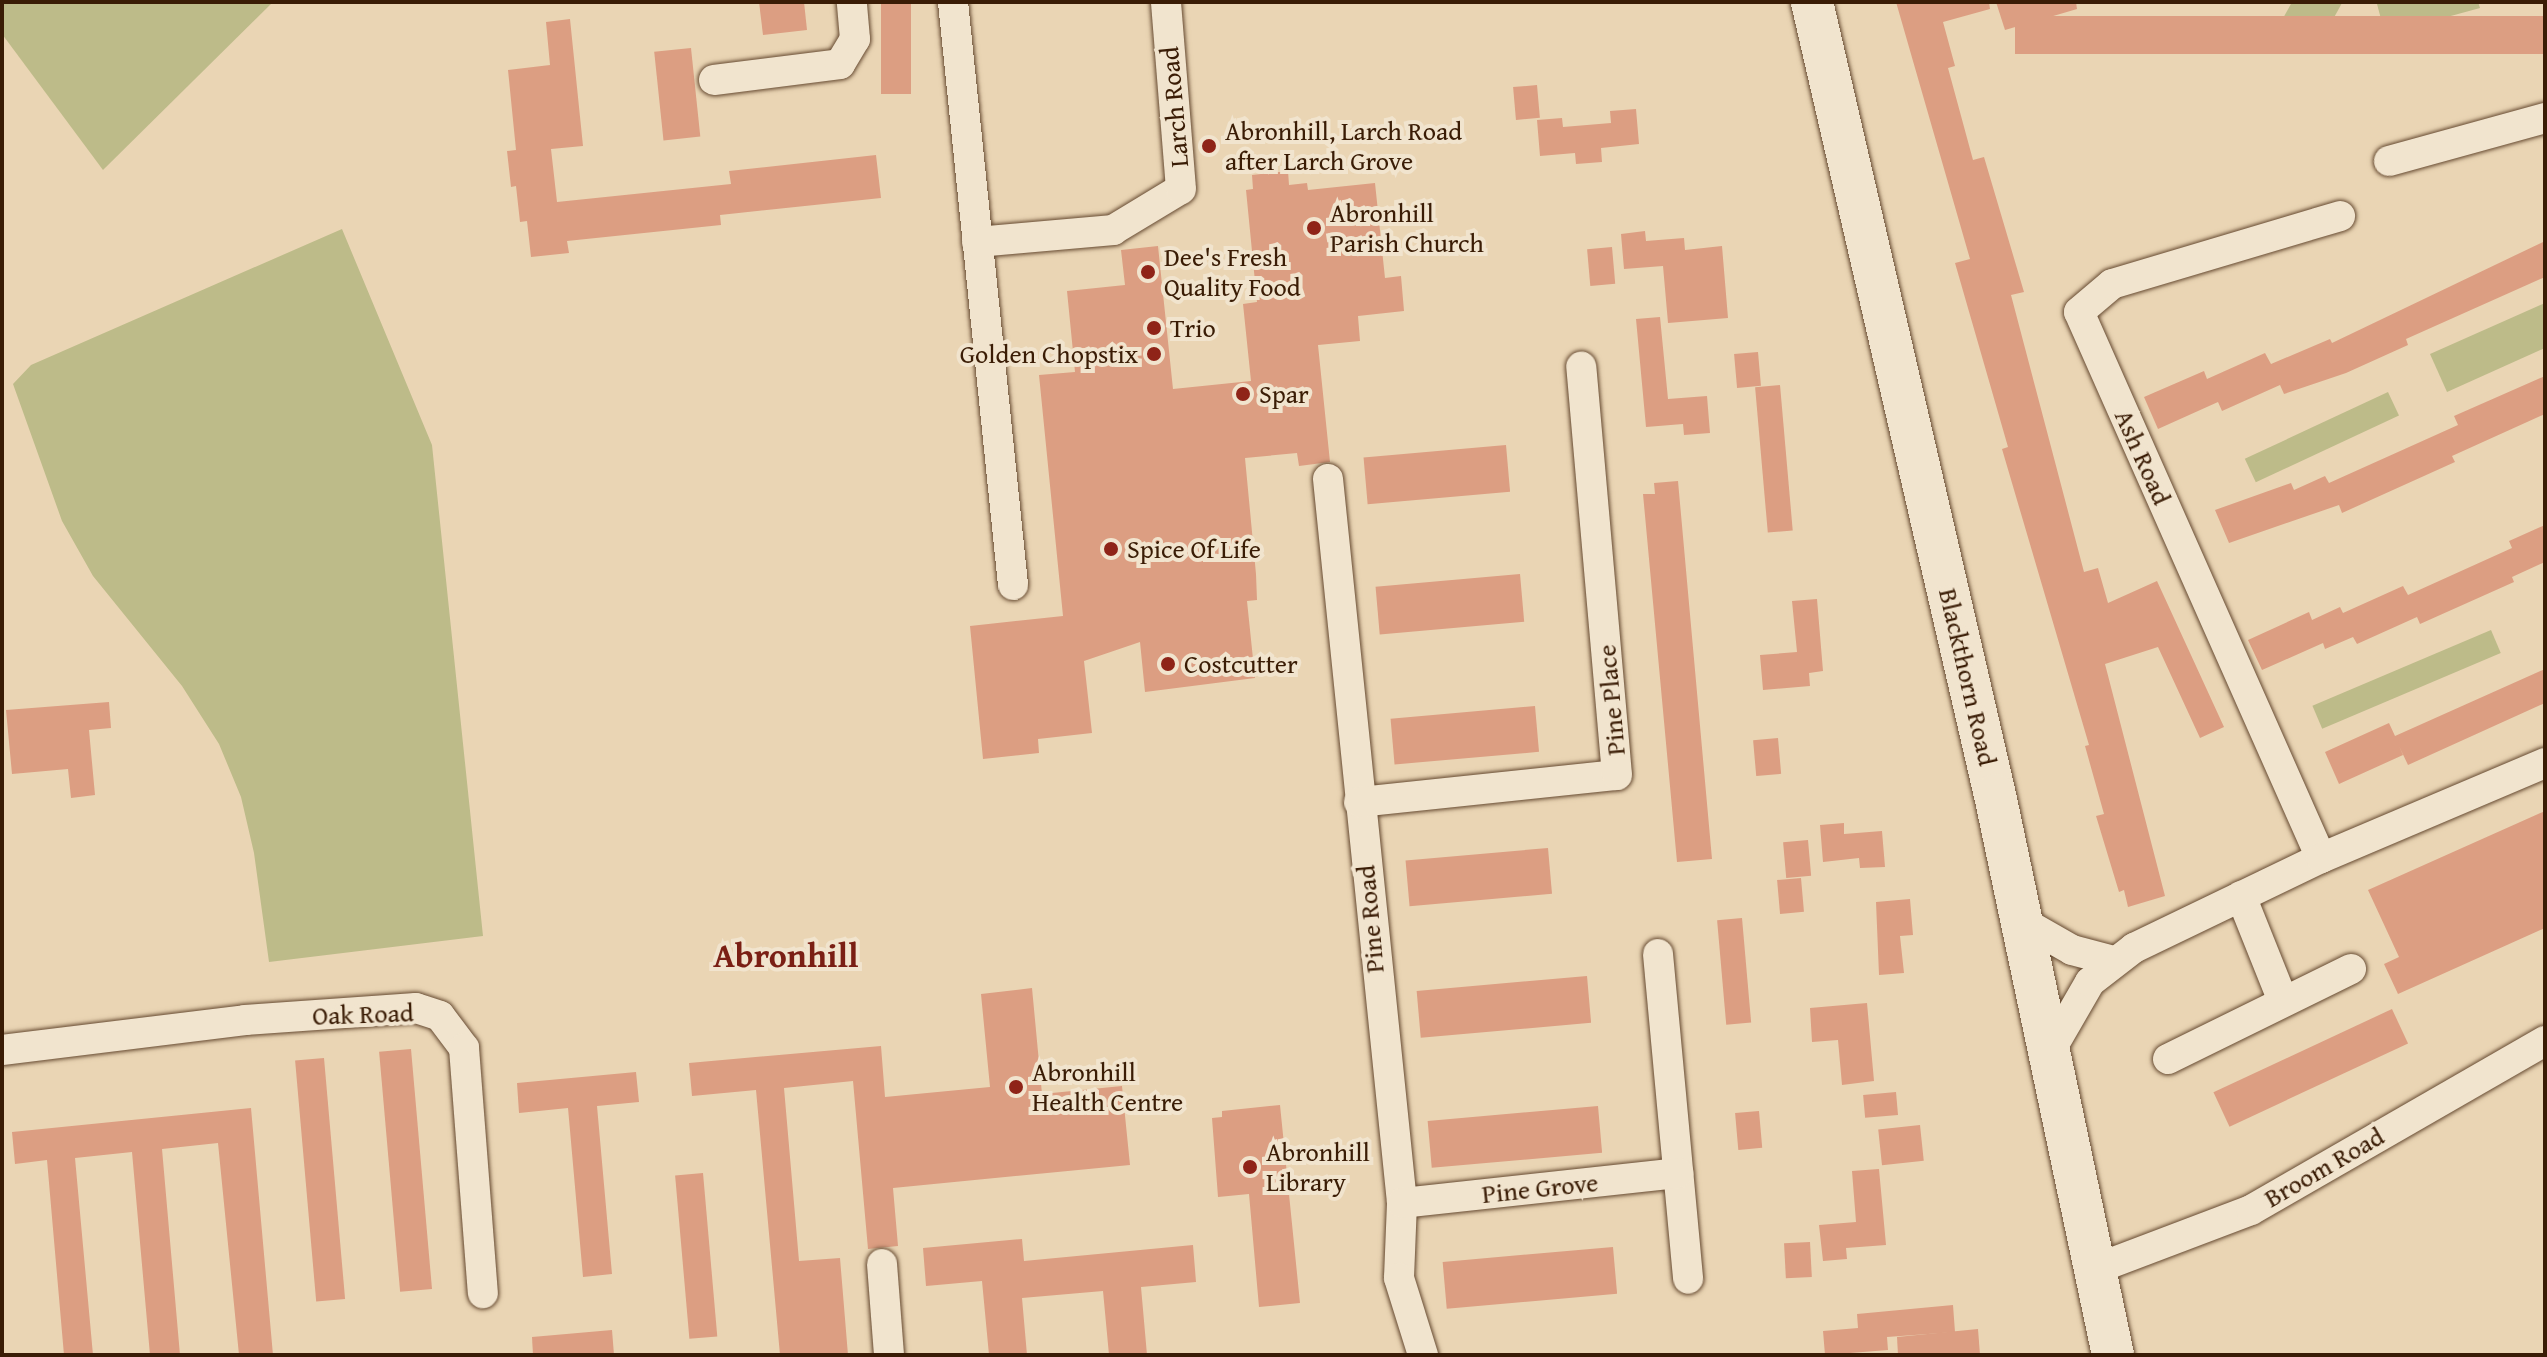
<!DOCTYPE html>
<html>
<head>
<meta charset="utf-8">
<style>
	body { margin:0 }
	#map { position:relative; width:2547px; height:1357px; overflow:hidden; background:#ead5b4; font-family:"Gentium Book Plus",serif }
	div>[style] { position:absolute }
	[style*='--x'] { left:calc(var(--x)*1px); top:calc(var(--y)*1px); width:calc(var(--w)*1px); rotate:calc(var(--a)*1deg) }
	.green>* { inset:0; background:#bdbb89; transform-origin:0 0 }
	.building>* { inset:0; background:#dc9e82; transform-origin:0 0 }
	.roads { filter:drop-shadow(0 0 2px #664a31) drop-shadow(0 0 2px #664a31) }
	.street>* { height:30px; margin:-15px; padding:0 15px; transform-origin:15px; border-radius:15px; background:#f1e4ce }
	.secondary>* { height:42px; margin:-21px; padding:0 21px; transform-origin:21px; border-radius:21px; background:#f1e4ce }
	.dots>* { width:22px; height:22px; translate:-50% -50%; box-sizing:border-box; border:4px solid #f1e4ce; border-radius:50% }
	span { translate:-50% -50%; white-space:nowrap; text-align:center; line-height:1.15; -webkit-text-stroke:8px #f1e4ce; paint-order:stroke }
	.street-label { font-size:26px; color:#3a1c05 }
	.poi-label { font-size:26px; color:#3a1c05 }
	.left { translate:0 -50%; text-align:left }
	.right { translate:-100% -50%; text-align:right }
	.district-label { font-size:34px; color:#7a1f14; font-weight:700 }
	.frame { position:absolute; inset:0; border:4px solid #3a1c05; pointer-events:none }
</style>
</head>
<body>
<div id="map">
	<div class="green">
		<div style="clip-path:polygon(2px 2px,273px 2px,103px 170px,2px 34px)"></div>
		<div style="clip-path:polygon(2292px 2px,2339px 2px,2342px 3px,2320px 43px,2281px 22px)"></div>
		<div style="clip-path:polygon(2478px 2px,2480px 8px,2385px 34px,2377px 4px)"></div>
		<div style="clip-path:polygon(342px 229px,432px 445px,483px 936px,269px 962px,254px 853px,241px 797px,219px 744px,182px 686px,93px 576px,62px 521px,13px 384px,31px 365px)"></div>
		<div style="clip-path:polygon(2545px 303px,2545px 348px,2447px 392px,2430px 354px)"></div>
		<div style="left:2388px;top:392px;width:26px;height:158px;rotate:65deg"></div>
		<div style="left:2491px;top:630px;width:25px;height:194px;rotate:67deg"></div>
	</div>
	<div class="building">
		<div style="clip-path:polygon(759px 2px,804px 2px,807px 30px,763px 35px)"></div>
		<div style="left:881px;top:2px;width:30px;height:92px"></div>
		<div style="clip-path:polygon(1896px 2px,1989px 2px,1990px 9px,1943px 22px,1955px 66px,1948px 68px,1973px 160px,1984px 157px,2024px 292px,2011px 295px,2084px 572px,2098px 568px,2108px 603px,2157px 581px,2224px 727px,2200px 738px,2158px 647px,2105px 664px,2165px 896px,2128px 907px,2124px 890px,2119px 892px,2096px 816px,2104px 814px,2085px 746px,2089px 745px,2002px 449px,2008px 447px,1955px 263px,1970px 259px)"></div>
		<div style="clip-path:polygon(1996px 2px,2076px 2px,2077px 9px,2005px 30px)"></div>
		<div style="left:2545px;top:16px;width:38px;height:530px;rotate:90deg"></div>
		<div style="clip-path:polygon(570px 19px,583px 146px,551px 149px,557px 202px,731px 184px,729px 171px,876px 155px,881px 198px,720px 215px,721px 225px,567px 241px,569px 253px,531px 257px,527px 221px,520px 222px,516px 186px,511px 187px,507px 151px,516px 150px,508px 70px,550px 65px,546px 22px)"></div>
		<div style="left:691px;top:48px;width:89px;height:37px;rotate:84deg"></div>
		<div style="left:1537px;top:85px;width:33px;height:24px;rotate:85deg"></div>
		<div style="clip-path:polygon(1636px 109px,1639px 144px,1601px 148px,1602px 162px,1576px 164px,1575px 153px,1540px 156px,1537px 120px,1562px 118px,1563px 127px,1611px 123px,1610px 111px)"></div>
		<div style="clip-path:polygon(1288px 171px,1289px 185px,1307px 183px,1308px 190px,1375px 183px,1385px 278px,1401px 276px,1404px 311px,1358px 316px,1360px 341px,1318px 345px,1330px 462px,1299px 466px,1297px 453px,1245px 458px,1256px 574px,1257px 600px,1247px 601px,1255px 678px,1145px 692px,1140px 642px,1084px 661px,1092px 733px,1038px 739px,1039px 753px,983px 759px,970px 626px,1063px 616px,1039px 375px,1075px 372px,1067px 291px,1125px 285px,1121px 250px,1158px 246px,1173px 389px,1251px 381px,1243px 304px,1257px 302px,1246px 190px,1253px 189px,1252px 175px)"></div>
		<div style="clip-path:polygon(1645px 231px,1646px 241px,1684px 238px,1685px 250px,1722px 246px,1728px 318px,1668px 323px,1663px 266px,1624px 269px,1621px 234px)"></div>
		<div style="clip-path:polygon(2545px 241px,2545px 277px,2406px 339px,2408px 345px,2346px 373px,2284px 394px,2280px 385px,2222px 411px,2218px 402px,2158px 429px,2144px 397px,2204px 371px,2207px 379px,2265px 353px,2271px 364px,2330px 339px,2332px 343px)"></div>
		<div style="left:1612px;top:247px;width:37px;height:25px;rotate:85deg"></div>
		<div style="clip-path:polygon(1660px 317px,1668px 399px,1707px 396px,1710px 433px,1684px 435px,1683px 424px,1646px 427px,1636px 319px)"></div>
		<div style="left:1758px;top:352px;width:34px;height:24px;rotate:85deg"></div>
		<div style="clip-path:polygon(2545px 376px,2545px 414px,2452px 456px,2455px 462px,2342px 513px,2339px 505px,2229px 543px,2215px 510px,2291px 483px,2294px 490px,2325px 476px,2329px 483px,2458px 425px,2454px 416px)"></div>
		<div style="left:1780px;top:385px;width:146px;height:25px;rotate:85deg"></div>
		<div style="left:1506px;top:445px;width:47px;height:143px;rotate:85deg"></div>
		<div style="clip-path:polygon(1678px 481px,1712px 859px,1677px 862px,1643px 494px,1655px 494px,1654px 483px)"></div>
		<div style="clip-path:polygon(2545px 525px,2545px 562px,2512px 577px,2514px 582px,2420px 624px,2417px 617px,2357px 644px,2353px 637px,2325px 649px,2323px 643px,2262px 670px,2248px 640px,2309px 612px,2312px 620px,2340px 607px,2343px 613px,2403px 586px,2408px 595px,2512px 548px,2509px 541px)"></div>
		<div style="left:1520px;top:574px;width:48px;height:145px;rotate:85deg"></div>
		<div style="clip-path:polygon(1817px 599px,1823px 671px,1809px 673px,1810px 686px,1763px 690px,1760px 655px,1797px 652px,1792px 601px)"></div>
		<div style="clip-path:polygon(2545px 669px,2545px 703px,2408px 765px,2399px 746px,2403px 755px,2339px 784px,2325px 752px,2389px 723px,2395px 736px)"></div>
		<div style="clip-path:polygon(109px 702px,111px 728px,89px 730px,95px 795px,71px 798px,68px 769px,12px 774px,6px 710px)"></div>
		<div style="left:1535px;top:706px;width:46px;height:145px;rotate:85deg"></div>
		<div style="left:1778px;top:738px;width:36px;height:25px;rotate:85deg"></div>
		<div style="clip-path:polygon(2545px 811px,2545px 928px,2398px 994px,2384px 964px,2399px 957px,2368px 890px)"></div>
		<div style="clip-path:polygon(1844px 823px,1844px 834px,1882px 831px,1885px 867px,1860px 868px,1859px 858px,1823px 862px,1820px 825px)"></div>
		<div style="left:1808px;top:840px;width:36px;height:25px;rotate:85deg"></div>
		<div style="left:1548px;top:848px;width:46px;height:143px;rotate:85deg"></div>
		<div style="left:1801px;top:878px;width:34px;height:24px;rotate:85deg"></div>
		<div style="clip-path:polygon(1910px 899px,1913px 935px,1900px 936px,1904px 973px,1879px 975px,1876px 902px)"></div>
		<div style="left:1742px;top:918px;width:105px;height:25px;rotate:85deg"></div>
		<div style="left:1587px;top:976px;width:47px;height:171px;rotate:85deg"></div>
		<div style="clip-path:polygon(1032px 988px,1042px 1094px,1122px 1086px,1130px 1165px,893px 1188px,898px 1246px,868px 1249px,853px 1081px,784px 1088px,799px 1261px,840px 1258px,848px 1355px,780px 1355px,756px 1090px,692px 1096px,689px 1063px,881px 1046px,885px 1097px,990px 1087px,981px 994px)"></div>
		<div style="clip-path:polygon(1867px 1003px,1874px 1081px,1842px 1085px,1838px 1040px,1812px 1042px,1810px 1008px)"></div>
		<div style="left:2392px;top:1009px;width:38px;height:197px;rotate:65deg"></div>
		<div style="left:411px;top:1049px;width:241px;height:32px;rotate:85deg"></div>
		<div style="left:324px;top:1058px;width:242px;height:29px;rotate:85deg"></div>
		<div style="clip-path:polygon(636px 1072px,639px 1102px,597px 1106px,612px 1274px,583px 1277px,568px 1108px,519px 1113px,517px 1083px)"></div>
		<div style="left:1896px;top:1092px;width:23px;height:33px;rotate:85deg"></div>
		<div style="clip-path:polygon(1280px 1105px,1300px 1303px,1259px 1307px,1249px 1194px,1218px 1197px,1212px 1118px,1222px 1117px,1222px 1111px)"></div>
		<div style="left:1598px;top:1106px;width:47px;height:171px;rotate:85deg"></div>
		<div style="clip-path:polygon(251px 1108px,273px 1355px,239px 1355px,218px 1143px,162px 1149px,180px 1355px,150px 1355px,132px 1152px,75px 1158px,93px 1355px,64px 1355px,47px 1160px,15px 1164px,12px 1132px)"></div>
		<div style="left:1759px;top:1111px;width:37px;height:24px;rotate:85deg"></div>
		<div style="left:1920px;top:1125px;width:36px;height:42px;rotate:84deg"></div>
		<div style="clip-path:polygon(1879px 1169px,1886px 1245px,1846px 1248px,1847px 1259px,1823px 1261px,1819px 1225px,1856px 1222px,1852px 1171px)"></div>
		<div style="left:703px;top:1173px;width:164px;height:28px;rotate:85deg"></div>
		<div style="clip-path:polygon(1022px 1239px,1024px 1261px,1193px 1245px,1196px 1282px,1141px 1287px,1147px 1355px,1109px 1355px,1103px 1291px,1022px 1298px,1027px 1355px,989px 1355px,982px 1281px,926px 1286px,923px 1248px)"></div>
		<div style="left:1810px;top:1242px;width:35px;height:26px;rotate:87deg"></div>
		<div style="left:1613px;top:1247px;width:47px;height:171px;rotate:85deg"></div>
		<div style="clip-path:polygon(1953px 1305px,1955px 1332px,1887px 1337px,1888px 1350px,1825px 1355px,1823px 1331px,1858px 1328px,1857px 1314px)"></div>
		<div style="clip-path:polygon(1978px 1329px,1980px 1355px,1898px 1355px,1897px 1337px)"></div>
		<div style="clip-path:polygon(612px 1330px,614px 1355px,533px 1355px,532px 1337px)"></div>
	</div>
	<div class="roads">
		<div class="street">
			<div style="--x:953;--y:2;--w:586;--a:84.12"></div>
			<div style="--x:714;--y:80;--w:127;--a:-7.2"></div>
			<div style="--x:840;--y:64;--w:29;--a:-59"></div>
			<div style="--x:855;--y:39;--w:37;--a:-95"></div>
			<div style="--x:2389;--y:161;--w:162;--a:-15.4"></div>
			<div style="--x:977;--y:242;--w:137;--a:-5"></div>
			<div style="--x:1113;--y:230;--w:79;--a:-31.1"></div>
			<div style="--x:1181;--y:189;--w:188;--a:-94.6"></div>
			<div style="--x:1328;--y:479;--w:728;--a:84.16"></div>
			<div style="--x:1402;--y:1203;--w:75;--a:92.3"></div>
			<div style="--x:1399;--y:1278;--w:81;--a:72.7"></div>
			<div style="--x:1359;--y:802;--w:259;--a:-6"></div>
			<div style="--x:1617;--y:775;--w:410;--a:-95"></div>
			<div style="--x:2321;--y:858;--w:597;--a:-113.9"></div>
			<div style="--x:2079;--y:312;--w:43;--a:-40.3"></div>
			<div style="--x:2112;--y:284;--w:238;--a:-16.6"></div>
			<div style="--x:2241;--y:896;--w:113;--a:68.2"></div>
			<div style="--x:2023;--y:922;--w:56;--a:29.7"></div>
			<div style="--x:2072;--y:950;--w:43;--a:14.7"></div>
			<div style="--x:1658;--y:954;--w:326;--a:84.7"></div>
			<div style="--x:2;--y:1050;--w:245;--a:-7"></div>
			<div style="--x:245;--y:1020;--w:171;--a:-4"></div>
			<div style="--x:416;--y:1008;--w:25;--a:18"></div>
			<div style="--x:440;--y:1016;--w:40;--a:53"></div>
			<div style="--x:464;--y:1048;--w:246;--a:85.6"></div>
			<div style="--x:2049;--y:1053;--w:82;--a:-60"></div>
			<div style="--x:2090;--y:982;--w:56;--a:-37.7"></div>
			<div style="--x:2134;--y:948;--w:208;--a:-25.7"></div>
			<div style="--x:2321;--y:858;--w:243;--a:-23"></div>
			<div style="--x:2168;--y:1059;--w:204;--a:-26.2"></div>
			<div style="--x:1402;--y:1203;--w:278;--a:-6.2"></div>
			<div style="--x:882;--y:1264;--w:91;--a:85.6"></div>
			<div style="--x:2093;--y:1270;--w:169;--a:-20.8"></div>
			<div style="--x:2251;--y:1210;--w:339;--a:-29.9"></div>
		</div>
		<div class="secondary">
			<div style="--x:1812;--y:2;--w:814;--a:77.01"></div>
			<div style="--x:1995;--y:795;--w:572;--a:78.1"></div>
		</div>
	</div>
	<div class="dots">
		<div style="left:1209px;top:146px;background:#8f2418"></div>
		<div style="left:1314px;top:228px;background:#8f2418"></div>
		<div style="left:1148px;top:272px;background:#8f2418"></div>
		<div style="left:1154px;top:328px;background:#8f2418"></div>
		<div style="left:1154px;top:354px;background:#8f2418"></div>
		<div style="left:1243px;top:394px;background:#8f2418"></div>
		<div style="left:1111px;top:549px;background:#8f2418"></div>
		<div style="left:1168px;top:664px;background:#8f2418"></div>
		<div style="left:1016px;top:1087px;background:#8f2418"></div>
		<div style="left:1250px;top:1167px;background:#8f2418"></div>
	</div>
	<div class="street-label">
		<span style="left:1174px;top:107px;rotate:-95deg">Larch Road</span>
		<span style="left:2143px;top:457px;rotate:66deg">Ash Road</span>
		<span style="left:1968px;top:677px;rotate:77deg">Blackthorn Road</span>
		<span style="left:1611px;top:700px;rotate:-95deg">Pine Place</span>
		<span style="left:1370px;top:919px;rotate:-95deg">Pine Road</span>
		<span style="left:363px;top:1014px;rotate:-2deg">Oak Road</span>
		<span style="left:2324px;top:1167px;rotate:-30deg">Broom Road</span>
		<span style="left:1540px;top:1188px;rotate:-6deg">Pine Grove</span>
	</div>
	<div class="poi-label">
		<span class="left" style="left:1225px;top:146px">Abronhill, Larch Road<br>after Larch Grove</span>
		<span class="left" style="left:1330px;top:228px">Abronhill<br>Parish Church</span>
		<span class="left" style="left:1164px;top:272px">Dee's Fresh<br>Quality Food</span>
		<span class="left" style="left:1170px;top:328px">Trio</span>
		<span class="right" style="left:1138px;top:354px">Golden Chopstix</span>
		<span class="left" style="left:1259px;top:394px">Spar</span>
		<span class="left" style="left:1127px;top:549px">Spice Of Life</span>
		<span class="left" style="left:1184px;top:664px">Costcutter</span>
		<span class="left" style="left:1032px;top:1087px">Abronhill<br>Health Centre</span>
		<span class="left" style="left:1266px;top:1167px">Abronhill<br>Library</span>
	</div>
	<div class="district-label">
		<span style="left:786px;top:955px">Abronhill</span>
	</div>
	<div class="frame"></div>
</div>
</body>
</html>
